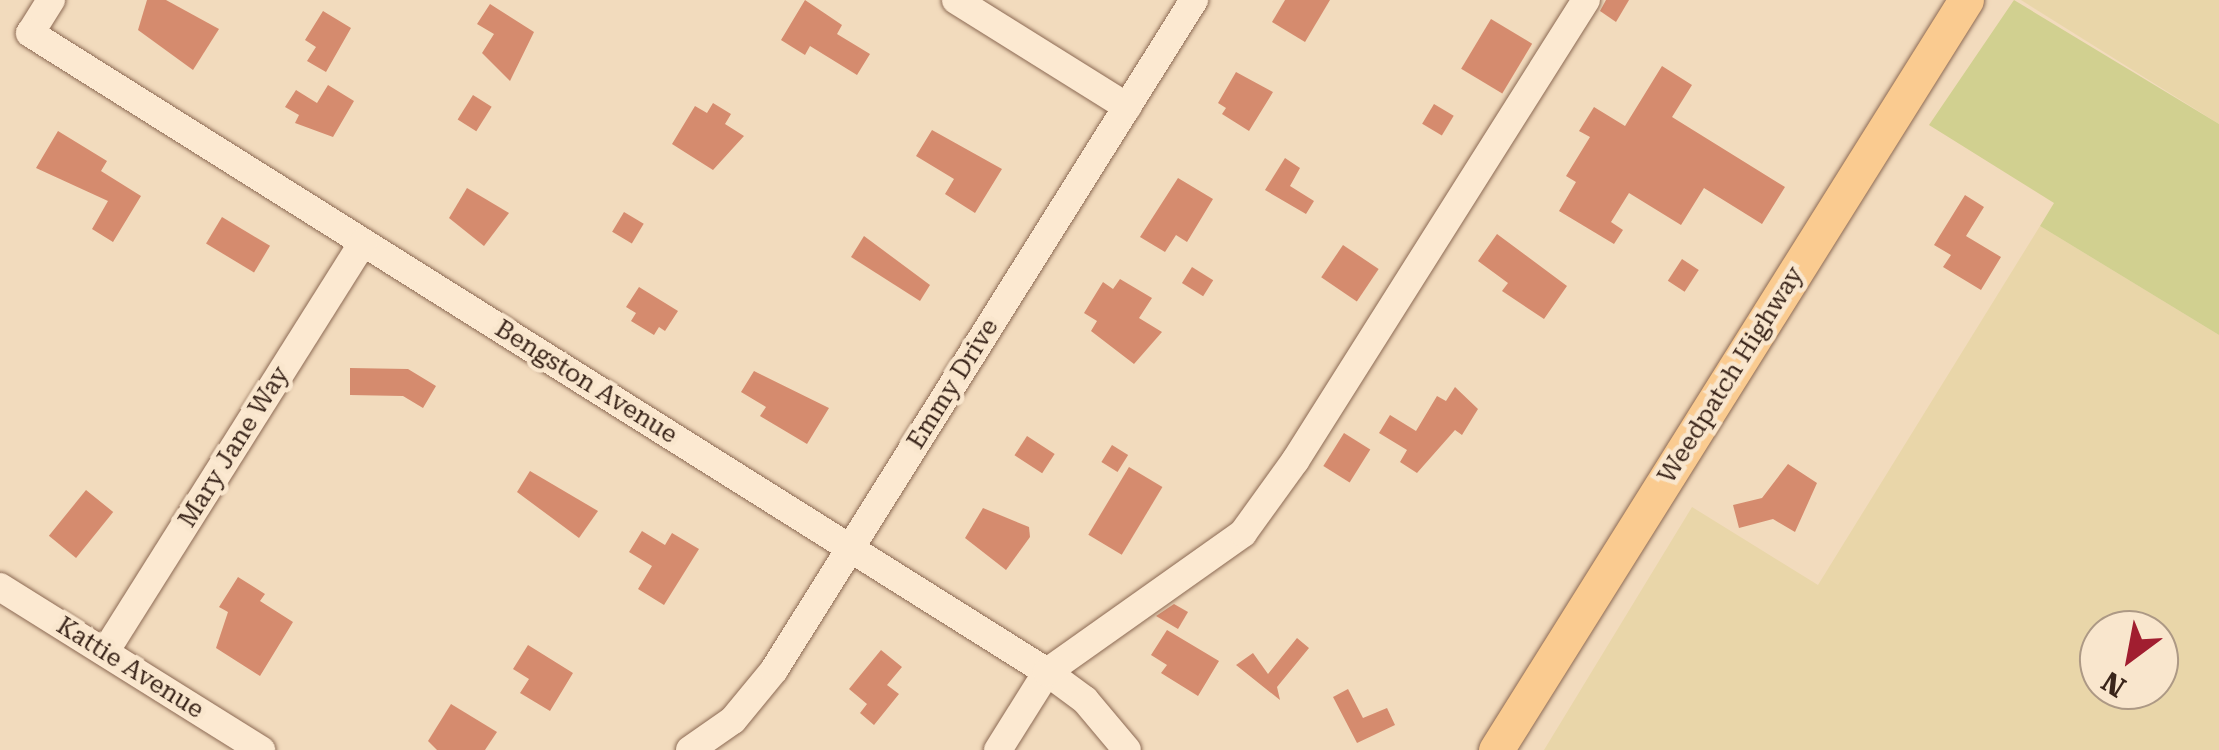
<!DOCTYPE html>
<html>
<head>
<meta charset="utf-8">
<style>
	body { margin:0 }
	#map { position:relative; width:2219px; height:750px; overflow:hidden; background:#f2dbbd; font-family:"Roboto Serif",serif }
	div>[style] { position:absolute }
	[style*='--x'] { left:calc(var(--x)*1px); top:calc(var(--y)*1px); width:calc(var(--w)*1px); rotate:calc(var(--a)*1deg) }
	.farmland>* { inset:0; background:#e9d6a9 }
	.green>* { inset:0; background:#d1d090 }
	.building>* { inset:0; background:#d58b6e; transform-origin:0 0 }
	.roads { filter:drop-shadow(0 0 2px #8c6a54) drop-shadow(0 0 2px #8c6a54) }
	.minor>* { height:28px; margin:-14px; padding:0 14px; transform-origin:14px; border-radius:14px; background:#fce9d1 }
	.major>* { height:35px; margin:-17.5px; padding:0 17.5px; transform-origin:17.5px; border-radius:17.5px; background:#facb90 }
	span { translate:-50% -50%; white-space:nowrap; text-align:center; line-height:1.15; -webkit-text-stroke:9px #f9e6cd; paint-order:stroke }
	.street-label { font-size:25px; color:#3a251a }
	.north { position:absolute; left:2079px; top:610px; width:100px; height:100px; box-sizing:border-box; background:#f9e6cd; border:2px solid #ad9985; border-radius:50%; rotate:212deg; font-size:28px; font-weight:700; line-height:40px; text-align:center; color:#3a251a }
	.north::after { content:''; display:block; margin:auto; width:35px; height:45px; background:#a11e30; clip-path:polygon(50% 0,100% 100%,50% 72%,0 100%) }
</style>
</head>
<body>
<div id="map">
	<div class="farmland">
		<div style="clip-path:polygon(2021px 0,2219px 0,2219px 124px)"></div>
		<div style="clip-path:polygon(evenodd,2040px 226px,2219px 335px,2219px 750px,1544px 750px,1692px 507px,1818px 585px,2040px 226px,2159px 630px,2159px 690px,2099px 690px,2099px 630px,2159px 630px)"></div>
	</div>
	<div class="green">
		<div style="clip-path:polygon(2014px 0,2219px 124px,2219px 335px,2040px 226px,2054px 203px,1929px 125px)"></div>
	</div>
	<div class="building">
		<div style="clip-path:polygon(147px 0,166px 0,219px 29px,193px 70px,138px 30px)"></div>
		<div style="clip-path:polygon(805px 0,842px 25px,837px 34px,870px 54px,857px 75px,810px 46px,805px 55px,781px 40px)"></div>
		<div style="clip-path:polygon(1285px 0,1330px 0,1305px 42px,1272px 22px)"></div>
		<div style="clip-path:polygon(1606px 0,1629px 0,1616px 22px,1600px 11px)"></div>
		<div style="clip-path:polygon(490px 4px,534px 32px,510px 81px,482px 53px,494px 34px,477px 24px)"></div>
		<div style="clip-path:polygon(323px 11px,351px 28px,326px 72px,307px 61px,316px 47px,305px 40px)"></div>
		<div style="left:1491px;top:19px;width:48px;height:58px;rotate:31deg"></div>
		<div style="clip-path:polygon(1662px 66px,1692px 85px,1672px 117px,1785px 187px,1762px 224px,1704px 188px,1681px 225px,1629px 193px,1611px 222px,1623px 230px,1614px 244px,1559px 211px,1576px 182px,1566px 176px,1590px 137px,1579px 131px,1594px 107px,1625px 126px)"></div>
		<div style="clip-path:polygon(1236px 72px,1273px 92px,1249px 131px,1222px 114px,1226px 108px,1218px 103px)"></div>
		<div style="clip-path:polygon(328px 85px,354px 101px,333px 137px,295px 123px,299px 115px,285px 107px,296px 90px,317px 103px)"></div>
		<div style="left:473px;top:95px;width:22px;height:29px;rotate:32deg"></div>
		<div style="clip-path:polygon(713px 103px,731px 114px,725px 124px,744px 136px,713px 170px,672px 144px,695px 106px,707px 113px)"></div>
		<div style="left:1434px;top:104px;width:23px;height:23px;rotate:31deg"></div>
		<div style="clip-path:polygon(932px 130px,1002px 169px,975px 213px,945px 194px,954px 179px,916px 156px)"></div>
		<div style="clip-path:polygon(58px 131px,107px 161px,101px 171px,141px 196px,113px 242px,92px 229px,108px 201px,36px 168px)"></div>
		<div style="clip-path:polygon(1285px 158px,1300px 168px,1290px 186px,1314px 201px,1306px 214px,1265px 190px)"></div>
		<div style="clip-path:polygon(1178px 178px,1213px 199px,1187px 242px,1176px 235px,1165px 252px,1140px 237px)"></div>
		<div style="clip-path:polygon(467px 188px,509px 213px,484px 246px,449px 218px)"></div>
		<div style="clip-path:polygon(1965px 195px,1984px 207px,1966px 236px,2001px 257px,1981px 290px,1943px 267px,1951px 255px,1934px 245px)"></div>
		<div style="left:624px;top:212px;width:23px;height:23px;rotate:31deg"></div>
		<div style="left:222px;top:217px;width:56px;height:31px;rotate:31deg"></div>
		<div style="clip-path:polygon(1497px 234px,1567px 286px,1544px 319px,1502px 291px,1508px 283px,1478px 261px)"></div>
		<div style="clip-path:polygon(864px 236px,930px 285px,920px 301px,851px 257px)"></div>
		<div style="left:1343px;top:245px;width:43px;height:39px;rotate:34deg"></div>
		<div style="left:1682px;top:259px;width:20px;height:26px;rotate:33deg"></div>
		<div style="left:1192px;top:267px;width:25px;height:19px;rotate:32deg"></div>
		<div style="clip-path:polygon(1120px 279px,1152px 298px,1139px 318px,1162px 332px,1134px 364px,1091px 331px,1097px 321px,1084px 313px,1103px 282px,1113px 289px)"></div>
		<div style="clip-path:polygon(639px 287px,678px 311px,665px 331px,659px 327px,654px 335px,631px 321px,636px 313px,626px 307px)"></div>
		<div style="clip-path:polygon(350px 368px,408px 369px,436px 386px,423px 408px,403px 396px,350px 395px)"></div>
		<div style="clip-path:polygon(754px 371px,829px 408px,807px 444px,760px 416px,766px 407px,741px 392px)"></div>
		<div style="clip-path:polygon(1455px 387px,1478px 409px,1462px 435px,1455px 430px,1417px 473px,1400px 462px,1407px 450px,1379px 433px,1390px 415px,1416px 431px,1437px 396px,1446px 401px)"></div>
		<div style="left:1344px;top:433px;width:31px;height:39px;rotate:32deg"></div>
		<div style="left:1027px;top:436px;width:33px;height:23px;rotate:33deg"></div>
		<div style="left:1112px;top:445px;width:19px;height:20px;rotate:32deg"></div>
		<div style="clip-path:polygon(1788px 464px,1817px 483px,1795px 532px,1773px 519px,1739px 528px,1733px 505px,1762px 498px)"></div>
		<div style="left:1129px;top:467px;width:39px;height:79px;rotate:31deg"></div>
		<div style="clip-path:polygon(530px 471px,598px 511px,579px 538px,517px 492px)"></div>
		<div style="left:86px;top:490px;width:35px;height:59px;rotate:39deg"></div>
		<div style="clip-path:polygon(983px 508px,1029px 527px,1030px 537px,1006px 570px,965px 538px)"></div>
		<div style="clip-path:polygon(642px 531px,665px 545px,672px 533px,699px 549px,664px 605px,638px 589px,652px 566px,629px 552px)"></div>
		<div style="clip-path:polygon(238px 577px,265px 594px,260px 601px,293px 622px,260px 676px,216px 648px,228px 612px,219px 607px)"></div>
		<div style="clip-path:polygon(1174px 604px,1188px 612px,1178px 629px,1156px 616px)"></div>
		<div style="clip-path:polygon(1167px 630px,1219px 661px,1198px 696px,1161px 673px,1167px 665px,1151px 655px)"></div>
		<div style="clip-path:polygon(1297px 638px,1309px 648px,1277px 687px,1280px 700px,1236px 665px,1253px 653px,1268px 674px)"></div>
		<div style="clip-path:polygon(528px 645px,573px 673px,550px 711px,520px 693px,529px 679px,513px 669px)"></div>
		<div style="clip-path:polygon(881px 650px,902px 667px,887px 685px,899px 694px,874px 725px,860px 713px,867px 704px,849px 689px)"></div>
		<div style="clip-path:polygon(1348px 689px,1363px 718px,1387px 708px,1395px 725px,1357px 743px,1333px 697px)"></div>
		<div style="clip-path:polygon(451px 704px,497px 732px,485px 750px,437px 750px,428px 741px)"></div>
	</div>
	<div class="roads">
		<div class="minor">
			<div style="--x:51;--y:0;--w:39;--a:122"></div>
			<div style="--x:30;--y:33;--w:1201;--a:32.14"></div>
			<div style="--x:1047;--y:672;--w:47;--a:36.4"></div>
			<div style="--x:1085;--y:700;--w:65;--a:50"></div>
			<div style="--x:956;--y:0;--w:202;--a:32"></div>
			<div style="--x:0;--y:587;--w:308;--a:32"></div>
			<div style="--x:105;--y:652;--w:484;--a:-57.8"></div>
			<div style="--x:690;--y:750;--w:52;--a:-34.9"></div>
			<div style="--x:733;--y:720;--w:65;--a:-50.6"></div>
			<div style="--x:774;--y:670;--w:791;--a:-57.92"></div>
			<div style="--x:998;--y:750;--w:92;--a:-57.9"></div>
			<div style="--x:1047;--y:672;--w:240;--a:-35.3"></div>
			<div style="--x:1243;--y:533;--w:89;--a:-54.2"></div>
			<div style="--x:1295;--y:461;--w:545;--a:-57.74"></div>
		</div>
		<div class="major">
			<div style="--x:1496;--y:750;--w:885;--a:-57.93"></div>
		</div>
	</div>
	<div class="street-label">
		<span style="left:1731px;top:375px;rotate:-58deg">Weedpatch Highway</span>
		<span style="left:586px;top:382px;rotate:32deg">Bengston Avenue</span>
		<span style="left:953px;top:384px;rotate:-58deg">Emmy Drive</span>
		<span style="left:234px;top:447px;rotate:-58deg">Mary Jane Way</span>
		<span style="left:130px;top:668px;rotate:32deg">Kattie Avenue</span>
	</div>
	<div class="north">N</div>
</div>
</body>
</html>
